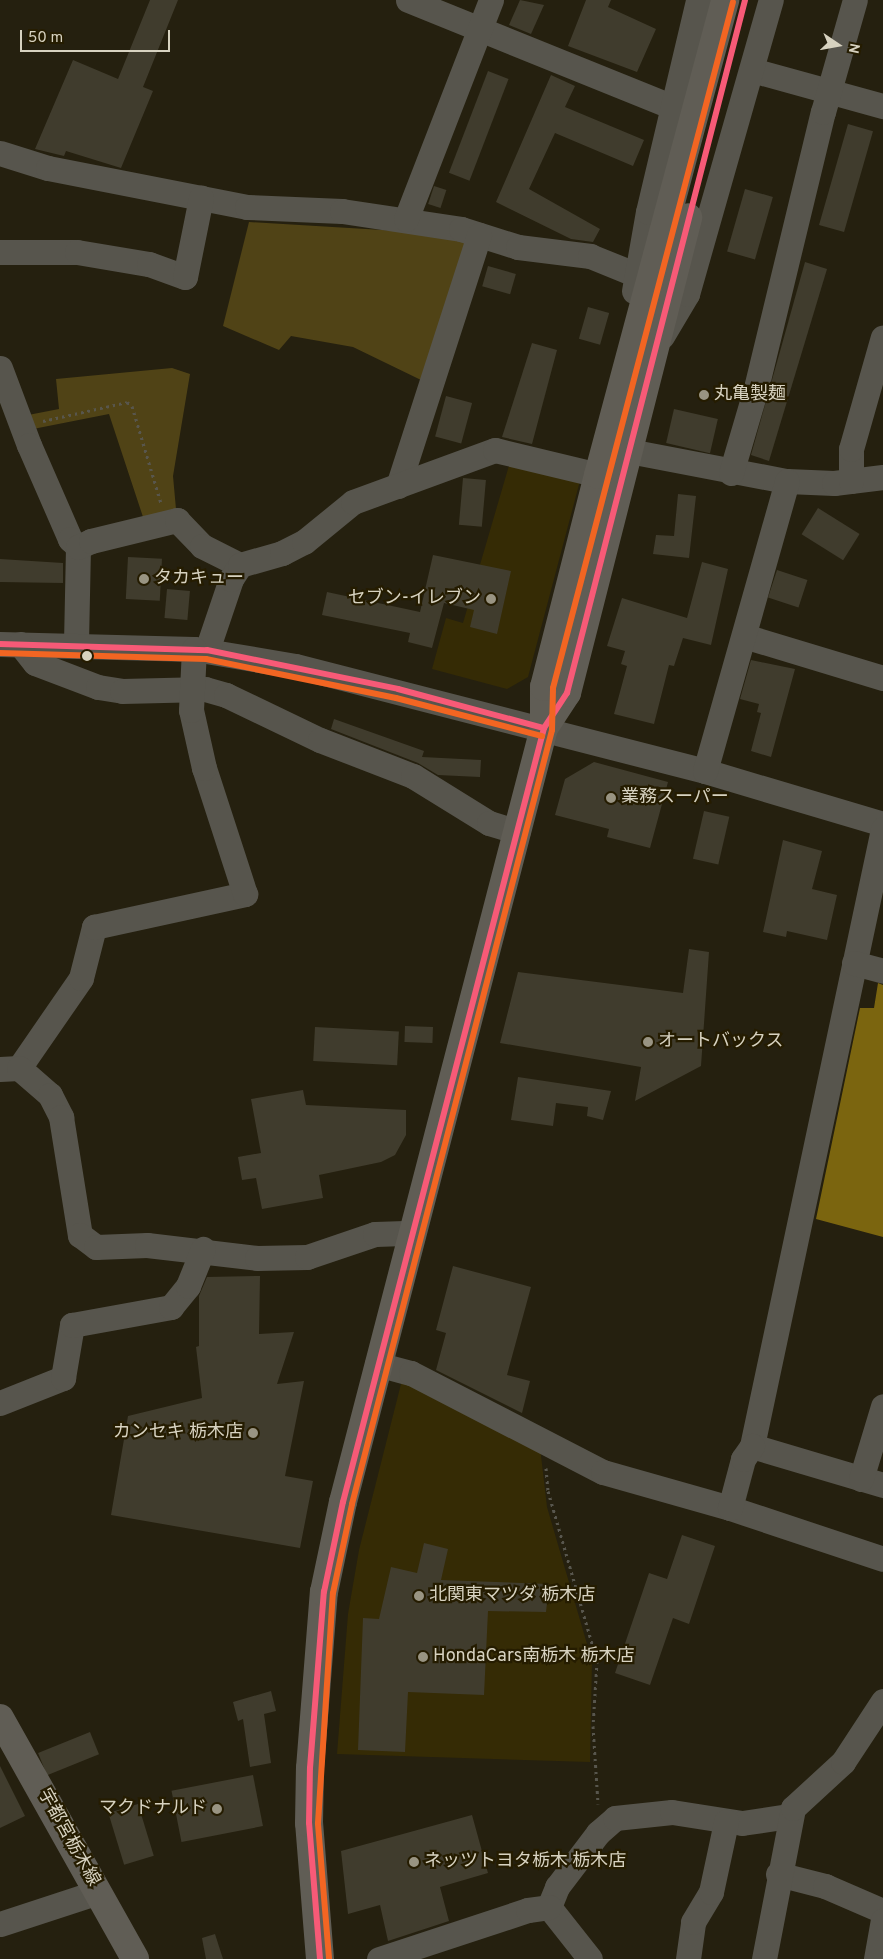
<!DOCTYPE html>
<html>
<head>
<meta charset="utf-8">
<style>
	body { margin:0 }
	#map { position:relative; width:883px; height:1959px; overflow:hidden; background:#25200f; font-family:Overpass,"Noto Sans JP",sans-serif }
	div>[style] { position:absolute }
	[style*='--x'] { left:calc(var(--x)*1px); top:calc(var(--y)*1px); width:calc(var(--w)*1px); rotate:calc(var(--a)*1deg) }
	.built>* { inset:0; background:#352b05 }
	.green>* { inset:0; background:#504316 }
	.water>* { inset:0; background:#7b650f }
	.building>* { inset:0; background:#403c2d; transform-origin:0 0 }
	.path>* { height:3px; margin-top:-1.5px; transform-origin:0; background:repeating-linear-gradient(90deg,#58564d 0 2.5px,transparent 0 6.5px) }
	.minor>* { height:25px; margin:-12.5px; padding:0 12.5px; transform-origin:12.5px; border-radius:12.5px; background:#57554d }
	.major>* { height:28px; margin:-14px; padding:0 14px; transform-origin:14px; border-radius:14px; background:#605d55 }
	.bus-1>* { height:6px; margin:-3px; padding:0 3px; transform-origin:3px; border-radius:3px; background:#f75a77 }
	.bus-2>* { height:6px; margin:-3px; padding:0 3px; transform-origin:3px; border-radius:3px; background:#f26522 }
	.dots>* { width:14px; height:14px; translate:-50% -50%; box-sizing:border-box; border:2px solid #251c00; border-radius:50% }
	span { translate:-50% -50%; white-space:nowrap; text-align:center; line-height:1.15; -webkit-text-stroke:4.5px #251c00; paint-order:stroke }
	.poi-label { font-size:18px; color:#d7d2c0 }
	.left { translate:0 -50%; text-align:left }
	.right { translate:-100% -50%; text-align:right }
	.street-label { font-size:18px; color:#d7d2c0 }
	.north { position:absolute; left:813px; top:20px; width:50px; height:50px; -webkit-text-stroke:4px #251c00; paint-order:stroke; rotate:102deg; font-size:14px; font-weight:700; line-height:20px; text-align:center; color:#d7d2c0 }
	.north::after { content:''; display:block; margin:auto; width:18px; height:22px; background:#d7d2c0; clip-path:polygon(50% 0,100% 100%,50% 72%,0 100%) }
	.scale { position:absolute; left:20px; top:30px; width:150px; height:22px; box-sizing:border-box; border:2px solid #d7d2c0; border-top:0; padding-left:6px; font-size:15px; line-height:18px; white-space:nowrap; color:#d7d2c0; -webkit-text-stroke:4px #251c00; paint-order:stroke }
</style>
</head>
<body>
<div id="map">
	<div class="built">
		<div style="clip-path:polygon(510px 462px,581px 477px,528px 677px,507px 689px,432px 669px,446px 618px,463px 623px)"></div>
		<div style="clip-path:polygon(403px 1376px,540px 1447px,547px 1507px,592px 1661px,590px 1762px,337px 1754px,348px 1614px,359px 1550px)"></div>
	</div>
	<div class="green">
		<div style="clip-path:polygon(249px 222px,399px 231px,467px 241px,421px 380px,353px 347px,291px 336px,279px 350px,223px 326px)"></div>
		<div style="clip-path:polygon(172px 368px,190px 374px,173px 476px,176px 509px,144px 520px,109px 414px,28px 430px,23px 416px,59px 409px,56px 379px)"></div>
	</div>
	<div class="water">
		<div style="clip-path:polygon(878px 983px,883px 985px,883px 1237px,816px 1219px,860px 1008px,874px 1008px)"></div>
	</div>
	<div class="building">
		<div style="clip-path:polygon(150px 0,178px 0,143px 87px,153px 91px,121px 168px,66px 151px,64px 156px,35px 149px,73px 60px,118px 79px)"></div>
		<div style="clip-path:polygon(520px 0,544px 5px,531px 34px,509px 25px)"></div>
		<div style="clip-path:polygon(586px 0,611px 0,608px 7px,656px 29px,637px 72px,568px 46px)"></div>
		<div style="left:488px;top:71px;width:22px;height:109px;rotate:21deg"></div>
		<div style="clip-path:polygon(551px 75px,575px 86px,565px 107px,644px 140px,633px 166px,555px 133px,529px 189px,600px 229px,593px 242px,571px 239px,496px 202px)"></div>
		<div style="left:848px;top:124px;width:26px;height:105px;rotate:16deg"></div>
		<div style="left:434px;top:186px;width:13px;height:19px;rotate:18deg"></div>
		<div style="left:745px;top:189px;width:29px;height:65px;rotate:16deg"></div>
		<div style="clip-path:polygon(805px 262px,827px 269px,769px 461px,751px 455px)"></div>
		<div style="left:488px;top:266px;width:29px;height:21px;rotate:16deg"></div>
		<div style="left:588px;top:307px;width:22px;height:33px;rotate:16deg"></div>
		<div style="clip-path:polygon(532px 343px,557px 350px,532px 444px,502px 437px)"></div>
		<div style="left:446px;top:396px;width:27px;height:42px;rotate:15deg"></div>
		<div style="left:674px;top:409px;width:45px;height:35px;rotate:13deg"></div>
		<div style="left:463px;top:478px;width:23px;height:47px;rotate:5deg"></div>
		<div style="clip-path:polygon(678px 494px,696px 496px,689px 558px,653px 554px,656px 535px,674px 536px)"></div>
		<div style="left:818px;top:508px;width:49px;height:31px;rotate:32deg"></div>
		<div style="clip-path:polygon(433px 555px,511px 571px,497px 634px,470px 627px,474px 610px,444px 603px,432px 648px,408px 642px,410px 633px,322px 615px,327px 592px,420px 612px)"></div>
		<div style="left:128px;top:557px;width:34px;height:42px;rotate:3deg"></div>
		<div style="clip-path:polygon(0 559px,63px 563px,63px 583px,0 582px)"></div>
		<div style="clip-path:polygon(702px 562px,728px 569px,711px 645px,683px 638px,674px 666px,669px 665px,654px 724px,614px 714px,627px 666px,621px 664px,625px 651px,607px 646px,622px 598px,687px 618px)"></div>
		<div style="left:777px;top:570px;width:32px;height:29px;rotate:18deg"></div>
		<div style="left:167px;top:589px;width:23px;height:29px;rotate:5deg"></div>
		<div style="clip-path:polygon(751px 660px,795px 669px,771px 757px,751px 751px,761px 713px,757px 712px,759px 704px,740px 699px)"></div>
		<div style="clip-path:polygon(334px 719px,424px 751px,422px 757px,481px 760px,480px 777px,438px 775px,418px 763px,331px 729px)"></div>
		<div style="clip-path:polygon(594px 762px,668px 782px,650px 848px,607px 837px,609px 829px,555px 815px,565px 779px)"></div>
		<div style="left:704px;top:811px;width:26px;height:49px;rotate:13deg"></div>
		<div style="clip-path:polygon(783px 840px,822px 851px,812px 889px,837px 895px,827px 940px,787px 931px,786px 937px,763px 932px)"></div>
		<div style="clip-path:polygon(689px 949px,709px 952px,701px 1066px,635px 1101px,641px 1067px,500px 1043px,518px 972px,683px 993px)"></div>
		<div style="left:405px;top:1026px;width:28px;height:16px;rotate:2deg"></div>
		<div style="left:315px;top:1027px;width:84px;height:34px;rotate:3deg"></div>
		<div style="clip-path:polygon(518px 1077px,611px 1091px,603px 1120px,587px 1116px,588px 1107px,556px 1103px,553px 1126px,511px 1120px)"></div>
		<div style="clip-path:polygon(303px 1090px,306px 1105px,406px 1110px,406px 1135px,395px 1155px,381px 1162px,319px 1175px,323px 1198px,262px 1209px,256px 1178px,242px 1180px,238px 1157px,261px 1153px,251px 1099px)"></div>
		<div style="clip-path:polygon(453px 1266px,531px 1287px,507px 1375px,530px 1381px,522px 1413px,436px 1370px,446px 1333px,436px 1330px)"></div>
		<div style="clip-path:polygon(260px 1276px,259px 1334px,294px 1332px,277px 1384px,304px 1381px,285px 1476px,313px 1481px,300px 1548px,111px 1515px,128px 1416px,202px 1398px,196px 1347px,199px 1346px,199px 1296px,207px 1277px)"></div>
		<div style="clip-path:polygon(682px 1535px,715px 1546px,689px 1624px,673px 1618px,650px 1685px,615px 1673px,649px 1573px,667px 1579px)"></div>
		<div style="clip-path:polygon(424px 1543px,448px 1549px,441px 1580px,549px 1584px,546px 1612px,488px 1611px,484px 1695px,408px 1692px,405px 1752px,358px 1750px,363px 1618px,379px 1619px,391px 1567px,417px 1573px)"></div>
		<div style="clip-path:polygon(271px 1691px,276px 1711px,264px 1714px,271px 1763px,250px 1767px,243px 1719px,238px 1721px,233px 1702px)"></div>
		<div style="left:90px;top:1732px;width:24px;height:56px;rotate:68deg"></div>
		<div style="clip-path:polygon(0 1766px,25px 1816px,0 1828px)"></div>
		<div style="left:253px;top:1775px;width:52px;height:83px;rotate:79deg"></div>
		<div style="left:138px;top:1804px;width:54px;height:31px;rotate:73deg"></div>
		<div style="clip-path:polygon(472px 1815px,488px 1873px,440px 1887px,449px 1921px,388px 1941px,380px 1905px,348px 1914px,341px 1851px)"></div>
		<div style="clip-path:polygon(215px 1934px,223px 1959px,206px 1959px,202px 1938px)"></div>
	</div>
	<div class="path">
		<div style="--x:43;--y:421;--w:86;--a:-12.7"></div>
		<div style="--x:127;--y:402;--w:6;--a:39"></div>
		<div style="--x:132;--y:406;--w:101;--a:73.4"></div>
		<div style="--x:546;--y:1468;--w:23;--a:85"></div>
		<div style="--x:548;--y:1491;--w:177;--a:73.9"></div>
		<div style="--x:597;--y:1661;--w:65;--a:93.5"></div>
		<div style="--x:593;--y:1726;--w:78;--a:86.3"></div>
	</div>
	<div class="minor">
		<div style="--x:408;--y:0;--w:284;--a:22"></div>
		<div style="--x:752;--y:70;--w:136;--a:15.4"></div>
		<div style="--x:0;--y:153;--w:50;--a:17.4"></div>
		<div style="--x:48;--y:168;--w:203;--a:11.1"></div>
		<div style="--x:247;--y:207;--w:95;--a:2.4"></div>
		<div style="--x:342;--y:211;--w:120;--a:8.6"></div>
		<div style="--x:461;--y:229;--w:60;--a:17.5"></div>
		<div style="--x:518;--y:247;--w:73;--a:7.1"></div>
		<div style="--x:590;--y:256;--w:51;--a:22"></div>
		<div style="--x:406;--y:219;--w:235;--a:-68.8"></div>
		<div style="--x:0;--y:252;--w:77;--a:0"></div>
		<div style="--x:77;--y:252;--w:73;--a:9.5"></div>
		<div style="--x:149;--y:264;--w:38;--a:20"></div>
		<div style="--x:185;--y:277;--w:81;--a:-78.6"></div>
		<div style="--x:634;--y:291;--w:80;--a:-80"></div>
		<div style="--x:648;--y:212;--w:218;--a:-76.7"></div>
		<div style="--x:662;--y:336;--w:49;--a:-59.2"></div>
		<div style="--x:687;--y:294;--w:306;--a:-74.1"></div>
		<div style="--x:0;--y:368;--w:82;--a:69.4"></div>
		<div style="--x:29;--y:445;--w:103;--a:66.4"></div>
		<div style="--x:70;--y:539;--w:11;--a:45"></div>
		<div style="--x:78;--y:547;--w:97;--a:91.2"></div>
		<div style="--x:629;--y:451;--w:161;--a:10.8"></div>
		<div style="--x:787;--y:481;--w:47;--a:2.4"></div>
		<div style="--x:834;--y:483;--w:49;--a:-7"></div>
		<div style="--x:731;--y:473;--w:89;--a:-73.6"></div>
		<div style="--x:756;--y:388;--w:284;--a:-76.4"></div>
		<div style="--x:823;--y:112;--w:116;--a:-74.1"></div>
		<div style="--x:851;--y:481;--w:32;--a:-90"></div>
		<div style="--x:851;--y:449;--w:116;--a:-74.1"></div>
		<div style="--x:398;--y:486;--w:264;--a:-72.1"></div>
		<div style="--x:78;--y:547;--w:14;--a:-25"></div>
		<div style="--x:91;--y:541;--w:89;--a:-13.7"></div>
		<div style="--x:177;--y:520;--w:36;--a:46"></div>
		<div style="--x:202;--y:546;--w:42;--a:26.6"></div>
		<div style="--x:744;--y:636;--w:145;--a:16.8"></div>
		<div style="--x:0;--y:644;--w:194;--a:1.5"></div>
		<div style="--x:194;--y:649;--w:103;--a:9.5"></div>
		<div style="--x:296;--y:666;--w:422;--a:14.4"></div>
		<div style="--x:705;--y:771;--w:186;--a:16.6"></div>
		<div style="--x:20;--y:644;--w:24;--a:52"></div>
		<div style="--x:35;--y:663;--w:67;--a:20.9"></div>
		<div style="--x:98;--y:687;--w:24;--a:9"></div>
		<div style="--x:122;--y:691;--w:83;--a:-1.4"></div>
		<div style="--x:205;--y:689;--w:22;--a:16"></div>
		<div style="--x:226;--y:695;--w:104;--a:25.6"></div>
		<div style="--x:320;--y:740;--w:100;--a:21.2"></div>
		<div style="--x:413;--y:776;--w:89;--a:31.7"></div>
		<div style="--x:489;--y:823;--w:30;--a:17"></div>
		<div style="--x:207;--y:650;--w:75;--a:-71.3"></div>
		<div style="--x:231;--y:579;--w:17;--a:-57"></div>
		<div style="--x:240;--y:565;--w:44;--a:-15.9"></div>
		<div style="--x:282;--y:553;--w:25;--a:-27"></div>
		<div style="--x:304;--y:542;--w:63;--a:-39.2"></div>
		<div style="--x:353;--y:502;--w:151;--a:-20.1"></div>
		<div style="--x:495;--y:450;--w:106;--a:13.6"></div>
		<div style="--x:705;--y:771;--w:301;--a:-74.2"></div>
		<div style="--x:883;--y:829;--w:631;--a:101.99"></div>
		<div style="--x:752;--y:1446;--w:137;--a:16.6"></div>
		<div style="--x:854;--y:963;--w:30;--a:15"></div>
		<div style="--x:19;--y:1068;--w:109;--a:-55.4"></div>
		<div style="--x:81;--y:978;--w:53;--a:-75.7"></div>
		<div style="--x:94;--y:927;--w:155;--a:-12.3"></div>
		<div style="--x:245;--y:894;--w:133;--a:-108"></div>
		<div style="--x:204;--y:768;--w:59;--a:-102.6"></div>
		<div style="--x:191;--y:710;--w:61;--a:-87.2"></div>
		<div style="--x:0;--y:1069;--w:19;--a:-3"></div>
		<div style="--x:19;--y:1068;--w:41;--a:41.1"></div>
		<div style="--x:50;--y:1095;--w:25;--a:63"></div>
		<div style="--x:61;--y:1117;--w:120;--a:80.9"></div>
		<div style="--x:80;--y:1235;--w:20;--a:37"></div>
		<div style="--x:96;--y:1247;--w:51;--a:-2.2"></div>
		<div style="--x:147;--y:1245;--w:111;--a:6.7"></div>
		<div style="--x:257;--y:1258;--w:50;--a:-1.1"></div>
		<div style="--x:307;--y:1257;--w:72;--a:-18.7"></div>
		<div style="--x:375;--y:1234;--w:37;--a:-2"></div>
		<div style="--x:377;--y:1364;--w:35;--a:15"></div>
		<div style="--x:411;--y:1373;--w:216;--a:27.3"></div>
		<div style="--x:603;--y:1472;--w:132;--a:15.8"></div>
		<div style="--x:730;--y:1508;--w:161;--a:18.4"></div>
		<div style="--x:0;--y:1403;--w:68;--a:-21.6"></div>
		<div style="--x:63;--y:1378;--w:54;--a:-80.4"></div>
		<div style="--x:72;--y:1325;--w:101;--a:-10.3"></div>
		<div style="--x:171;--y:1307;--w:27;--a:-51"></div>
		<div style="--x:188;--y:1286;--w:40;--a:-68"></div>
		<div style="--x:861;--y:1479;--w:76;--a:-73.2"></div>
		<div style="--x:730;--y:1508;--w:51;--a:-75.1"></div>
		<div style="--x:743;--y:1459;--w:16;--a:-55"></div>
		<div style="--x:778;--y:1874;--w:49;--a:14.3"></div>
		<div style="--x:825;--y:1886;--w:63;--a:23.3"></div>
		<div style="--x:549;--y:1907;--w:22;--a:-68"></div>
		<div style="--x:557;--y:1887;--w:68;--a:-52.8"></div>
		<div style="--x:598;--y:1833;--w:23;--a:-41"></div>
		<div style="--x:615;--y:1818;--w:57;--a:-6"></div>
		<div style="--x:672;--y:1812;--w:71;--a:8.9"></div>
		<div style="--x:742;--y:1823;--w:48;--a:-8.5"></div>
		<div style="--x:549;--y:1907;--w:66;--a:51.7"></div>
		<div style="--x:0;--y:1924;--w:103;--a:-18.1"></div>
		<div style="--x:379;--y:1959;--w:157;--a:-18.2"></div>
		<div style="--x:528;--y:1910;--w:21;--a:-8"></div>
		<div style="--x:688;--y:1959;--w:37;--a:-82"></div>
		<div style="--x:693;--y:1922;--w:35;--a:-59"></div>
		<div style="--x:711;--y:1892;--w:72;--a:-77.9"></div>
		<div style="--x:764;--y:1959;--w:154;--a:-79.1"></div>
		<div style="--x:793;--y:1808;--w:68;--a:-42.6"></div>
		<div style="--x:843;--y:1762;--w:73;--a:-56.7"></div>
		<div style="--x:876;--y:1959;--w:39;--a:-80"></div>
	</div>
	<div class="major">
		<div style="--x:544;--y:728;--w:42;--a:-56.7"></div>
		<div style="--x:567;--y:693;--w:491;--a:-75.7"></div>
		<div style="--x:0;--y:1718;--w:276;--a:60.7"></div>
		<div style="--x:320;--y:1959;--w:136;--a:-94.6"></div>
		<div style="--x:309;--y:1823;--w:55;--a:-89"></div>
		<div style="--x:310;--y:1768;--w:177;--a:-85.5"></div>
		<div style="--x:324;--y:1592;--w:92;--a:-78.1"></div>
		<div style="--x:343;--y:1502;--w:800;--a:-75.44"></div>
		<div style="--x:544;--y:728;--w:41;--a:-90"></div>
		<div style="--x:544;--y:687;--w:219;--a:-75.7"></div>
		<div style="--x:598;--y:475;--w:492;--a:-75"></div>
	</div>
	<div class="bus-1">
		<div style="--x:0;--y:644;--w:207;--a:1.7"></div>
		<div style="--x:207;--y:650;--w:195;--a:11.5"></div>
		<div style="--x:398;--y:689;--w:151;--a:15"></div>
		<div style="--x:320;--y:1959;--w:136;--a:-94.6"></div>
		<div style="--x:309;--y:1823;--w:55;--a:-89"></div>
		<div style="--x:310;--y:1768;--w:177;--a:-85.5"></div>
		<div style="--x:324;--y:1592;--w:92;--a:-78.1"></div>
		<div style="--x:343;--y:1502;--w:800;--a:-75.44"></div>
		<div style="--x:544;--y:728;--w:42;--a:-56.7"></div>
		<div style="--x:567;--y:693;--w:715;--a:-75.59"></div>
	</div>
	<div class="bus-2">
		<div style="--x:0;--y:653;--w:206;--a:1.7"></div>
		<div style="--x:206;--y:659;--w:194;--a:11.6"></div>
		<div style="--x:396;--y:698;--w:151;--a:14.6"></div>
		<div style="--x:329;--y:1958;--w:135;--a:-94.7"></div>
		<div style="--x:318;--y:1823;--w:230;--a:-86.3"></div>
		<div style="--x:333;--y:1593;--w:91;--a:-77.9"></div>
		<div style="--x:352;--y:1504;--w:799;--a:-75.51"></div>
		<div style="--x:552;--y:730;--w:42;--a:-88.6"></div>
		<div style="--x:553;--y:688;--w:709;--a:-75.3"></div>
	</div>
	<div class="dots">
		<div style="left:704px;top:395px;background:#999482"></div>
		<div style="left:144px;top:579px;background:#999482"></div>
		<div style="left:491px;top:599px;background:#999482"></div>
		<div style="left:87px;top:656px;background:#d7d2c0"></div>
		<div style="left:611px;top:798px;background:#999482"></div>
		<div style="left:648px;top:1042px;background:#999482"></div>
		<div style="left:253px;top:1433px;background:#999482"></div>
		<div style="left:419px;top:1596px;background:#999482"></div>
		<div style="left:423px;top:1657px;background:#999482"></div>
		<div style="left:217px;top:1809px;background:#999482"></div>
		<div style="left:414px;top:1862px;background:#999482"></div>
	</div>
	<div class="poi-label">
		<span class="left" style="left:714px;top:395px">丸亀製麺</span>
		<span class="left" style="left:154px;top:579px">タカキュー</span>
		<span class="right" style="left:481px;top:599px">セブン-イレブン</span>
		<span class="left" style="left:621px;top:798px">業務スーパー</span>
		<span class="left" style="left:658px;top:1042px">オートバックス</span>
		<span class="right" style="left:243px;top:1433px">カンセキ 栃木店</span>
		<span class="left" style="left:429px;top:1596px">北関東マツダ 栃木店</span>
		<span class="left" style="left:433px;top:1657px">HondaCars南栃木 栃木店</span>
		<span class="right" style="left:207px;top:1809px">マクドナルド</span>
		<span class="left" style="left:424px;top:1862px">ネッツトヨタ栃木 栃木店</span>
	</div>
	<div class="street-label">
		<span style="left:68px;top:1838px;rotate:61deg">宇都宮栃木線</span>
	</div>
	<div class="north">N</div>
	<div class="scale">50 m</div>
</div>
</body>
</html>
